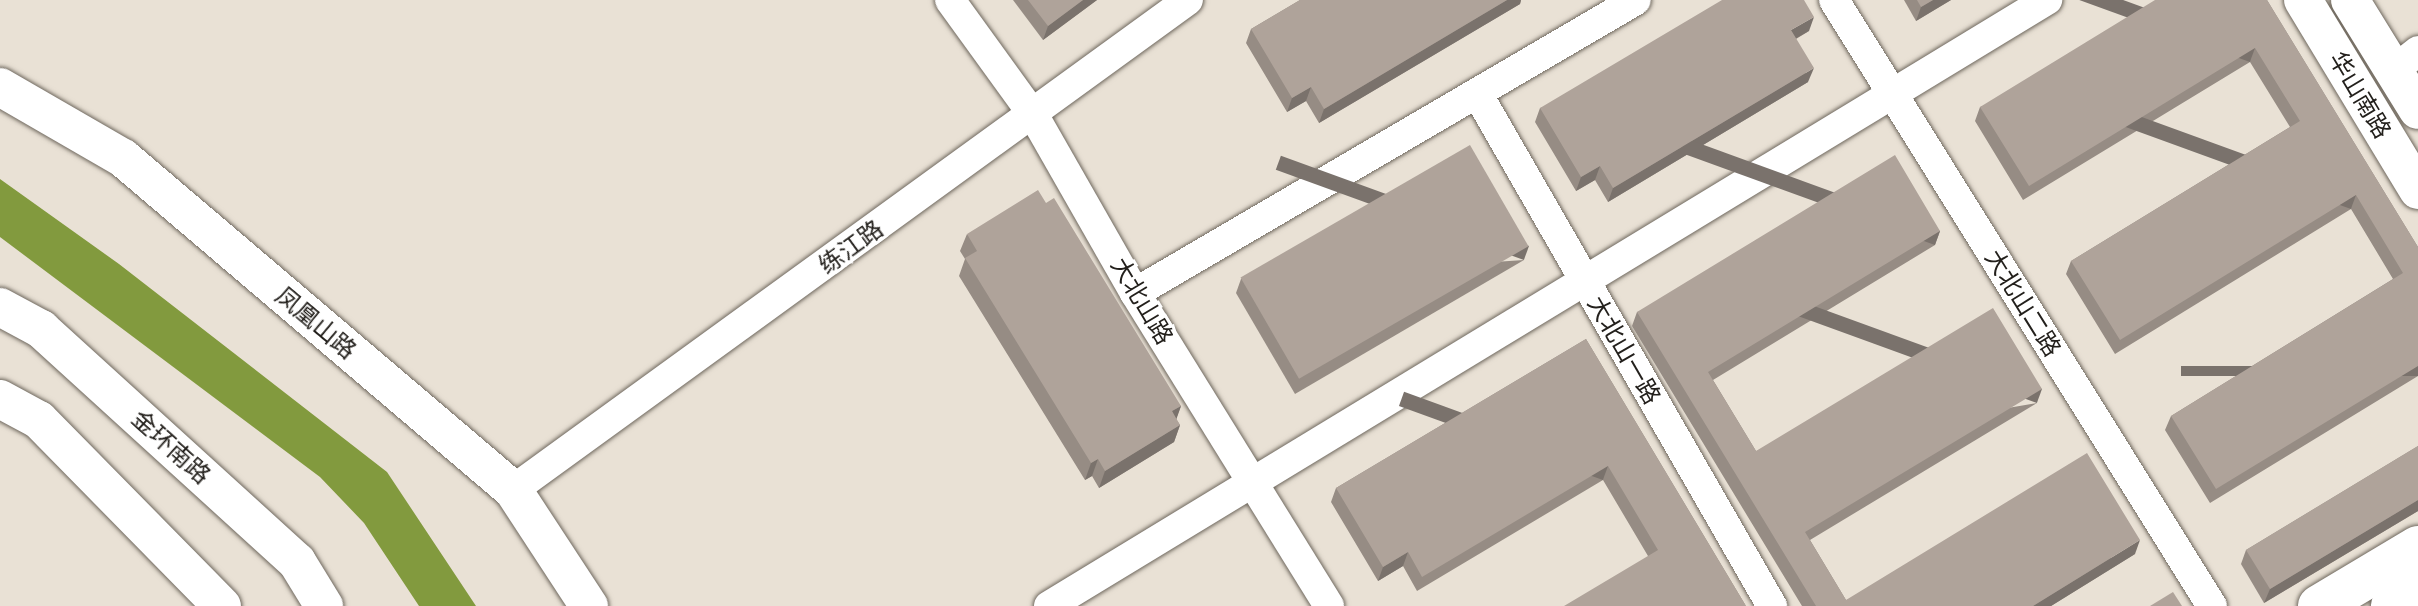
<!DOCTYPE html>
<html>
<head>
<meta charset="utf-8">
<style>
	body { margin:0 }
	#map { position:relative; width:2418px; height:606px; overflow:hidden; background:#e9e1d5; font-family:Figtree,"Noto Sans SC",sans-serif }
	div>[style] { position:absolute }
	[style*='--x'] { left:calc(var(--x)*1px); top:calc(var(--y)*1px); width:calc(var(--w)*1px); rotate:calc(var(--a)*1deg) }
	.water>* { inset:0; background:#829a3e }
	.roads { filter:drop-shadow(0 0 2px #6e675d) drop-shadow(0 0 2px #6e675d) }
	.minor>* { height:30px; margin:-15px; padding:0 15px; transform-origin:15px; border-radius:15px; background:#fff }
	.tertiary>* { height:38px; margin:-19px; padding:0 19px; transform-origin:19px; border-radius:19px; background:#fff }
	.secondary>* { height:42px; margin:-21px; padding:0 21px; transform-origin:21px; border-radius:21px; background:#fff }
	.wall>* { inset:0; background:#968c84 }
	.shaded-wall>* { inset:0; background:#7a726c; transform-origin:0 0 }
	.building>* { inset:0; background:#afa39a; transform-origin:0 0 }
	span { translate:-50% -50%; white-space:nowrap; text-align:center; line-height:1.15; -webkit-text-stroke:6px #fff; paint-order:stroke }
	.street-label { font-size:24px; color:#23201c }
</style>
</head>
<body>
<div id="map">
	<div class="water">
		<div style="clip-path:polygon(0 179px,119px 264px,387px 472px,476px 606px,419px 606px,364px 523px,320px 477px,0 237px)"></div>
	</div>
	<div class="roads">
		<div class="minor">
			<div style="--x:950;--y:0;--w:143;--a:54.1"></div>
			<div style="--x:1034;--y:116;--w:204;--a:60.3"></div>
			<div style="--x:1135;--y:293;--w:368;--a:58.2"></div>
			<div style="--x:1834;--y:0;--w:714;--a:58.05"></div>
			<div style="--x:2394;--y:70;--w:31;--a:-38"></div>
			<div style="--x:1477;--y:93;--w:592;--a:60.1"></div>
			<div style="--x:1135;--y:293;--w:580;--a:-30.32"></div>
			<div style="--x:513;--y:490;--w:834;--a:-35.98"></div>
			<div style="--x:1049;--y:606;--w:1168;--a:-31.27"></div>
		</div>
		<div class="tertiary">
			<div style="--x:2303;--y:0;--w:222;--a:58.8"></div>
			<div style="--x:2350;--y:0;--w:129;--a:58.3"></div>
			<div style="--x:0;--y:87;--w:142;--a:30"></div>
			<div style="--x:123;--y:158;--w:512;--a:40.41"></div>
			<div style="--x:513;--y:490;--w:139;--a:56.8"></div>
			<div style="--x:0;--y:307;--w:47;--a:28.2"></div>
			<div style="--x:41;--y:329;--w:346;--a:42.3"></div>
			<div style="--x:297;--y:562;--w:52;--a:58.5"></div>
			<div style="--x:0;--y:399;--w:44;--a:28.3"></div>
			<div style="--x:39;--y:420;--w:261;--a:45.5"></div>
		</div>
		<div class="secondary">
			<div style="--x:2319;--y:606;--w:115;--a:-30.8"></div>
			<div style="--x:2392;--y:606;--w:30;--a:-30"></div>
		</div>
	</div>
	<div class="wall">
		<div style="clip-path:polygon(1013px 0,1097px 0,1043px 40px)"></div>
		<div style="clip-path:polygon(1300px 0,1521px 0,1520px 4px,1319px 123px,1306px 101px,1287px 112px,1246px 43px,1251px 29px)"></div>
		<div style="clip-path:polygon(1904px 0,1951px 0,1916px 21px)"></div>
		<div style="clip-path:polygon(2267px 0,2418px 247px,2418px 376px,2210px 503px,2165px 430px,2171px 416px,2393px 279px,2351px 209px,2115px 354px,2066px 274px,2071px 261px,2290px 127px,2250px 62px,2023px 200px,1975px 121px,1980px 107px)"></div>
		<div style="clip-path:polygon(1809px 31px,1796px 39px,1808px 82px,1608px 202px,1595px 180px,1576px 191px,1535px 122px,1540px 108px)"></div>
		<div style="clip-path:polygon(1940px 231px,1935px 245px,1713px 380px,1756px 451px,2037px 403px,1810px 540px,1846px 600px,2135px 554px,2051px 606px,1802px 606px,1632px 326px,1637px 312px)"></div>
		<div style="clip-path:polygon(967px 234px,1181px 406px,1176px 419px,1180px 425px,1174px 442px,1099px 488px,1092px 476px,1085px 480px,959px 276px,965px 259px,960px 251px)"></div>
		<div style="clip-path:polygon(1524px 260px,1295px 394px,1236px 293px,1241px 279px)"></div>
		<div style="clip-path:polygon(1586px 339px,1746px 606px,1648px 556px,1603px 480px,1417px 591px,1403px 566px,1378px 581px,1331px 502px,1336px 488px)"></div>
		<div style="clip-path:polygon(2418px 446px,2418px 511px,2264px 603px,2241px 564px,2246px 550px)"></div>
	</div>
	<div class="shaded-wall">
		<div style="clip-path:polygon(1083px 0,1097px 0,1043px 40px,1048px 26px)"></div>
		<div style="clip-path:polygon(1507px 0,1521px 0,1520px 4px,1319px 123px,1324px 109px)"></div>
		<div style="clip-path:polygon(1933px 0,1951px 0,1916px 21px,1921px 7px)"></div>
		<div style="clip-path:polygon(1814px 17px,1809px 31px,1786px 44px,1791px 30px)"></div>
		<div style="left:2255px;top:48px;width:15px;height:265px;rotate:110deg"></div>
		<div style="clip-path:polygon(1814px 68px,1808px 82px,1608px 202px,1613px 188px)"></div>
		<div style="clip-path:polygon(1311px 87px,1306px 101px,1287px 112px,1292px 98px)"></div>
		<div style="clip-path:polygon(1600px 166px,1595px 180px,1576px 191px,1581px 177px)"></div>
		<div style="left:2356px;top:195px;width:15px;height:277px;rotate:110deg"></div>
		<div style="left:1940px;top:231px;width:15px;height:271px;rotate:110deg"></div>
		<div style="left:1529px;top:246px;width:15px;height:264px;rotate:110deg"></div>
		<div style="left:2418px;top:366px;width:10px;height:237px;rotate:90deg"></div>
		<div style="left:2042px;top:389px;width:15px;height:277px;rotate:110deg"></div>
		<div style="clip-path:polygon(1181px 406px,1175px 423px,1172px 411px)"></div>
		<div style="clip-path:polygon(1180px 425px,1174px 442px,1099px 488px,1105px 471px)"></div>
		<div style="clip-path:polygon(1098px 459px,1092px 476px,1085px 480px,1091px 463px)"></div>
		<div style="left:1608px;top:466px;width:15px;height:217px;rotate:110deg"></div>
		<div style="clip-path:polygon(2418px 500px,2418px 511px,2264px 603px,2270px 589px)"></div>
		<div style="clip-path:polygon(2140px 540px,2135px 554px,2051px 606px,2033px 606px)"></div>
		<div style="clip-path:polygon(1408px 552px,1403px 566px,1378px 581px,1383px 567px)"></div>
	</div>
	<div class="building">
		<div style="clip-path:polygon(1028px 0,1083px 0,1048px 26px)"></div>
		<div style="clip-path:polygon(1300px 0,1507px 0,1324px 109px,1311px 87px,1292px 98px,1251px 29px)"></div>
		<div style="clip-path:polygon(1722px 0,1804px 0,1814px 17px,1791px 30px,1814px 68px,1613px 188px,1600px 166px,1581px 177px,1540px 108px)"></div>
		<div style="clip-path:polygon(1917px 0,1933px 0,1921px 7px)"></div>
		<div style="clip-path:polygon(2155px 0,2267px 0,2418px 247px,2418px 366px,2216px 489px,2171px 416px,2403px 273px,2356px 195px,2120px 340px,2071px 261px,2300px 121px,2255px 48px,2029px 186px,1980px 107px)"></div>
		<div style="left:1470px;top:145px;width:117px;height:265px;rotate:60deg"></div>
		<div style="clip-path:polygon(1895px 155px,1940px 231px,1708px 372px,1756px 451px,1993px 308px,2042px 389px,1805px 532px,1846px 600px,2087px 453px,2140px 540px,2033px 606px,1816px 606px,1637px 312px)"></div>
		<div style="clip-path:polygon(1038px 190px,1046px 203px,1054px 198px,1181px 406px,1172px 411px,1180px 425px,1105px 471px,1098px 459px,1091px 463px,965px 258px,977px 251px,967px 234px)"></div>
		<div style="clip-path:polygon(1586px 339px,1746px 606px,1564px 606px,1658px 550px,1608px 466px,1422px 577px,1408px 552px,1383px 567px,1336px 488px)"></div>
		<div style="clip-path:polygon(2418px 446px,2418px 500px,2270px 589px,2246px 550px)"></div>
		<div style="clip-path:polygon(2173px 592px,2182px 606px,2150px 606px)"></div>
	</div>
	<div class="street-label">
		<span style="left:2360px;top:95px;rotate:59deg">华山南路</span>
		<span style="left:851px;top:247px;rotate:-36deg">练江路</span>
		<span style="left:1142px;top:301px;rotate:59deg">大北山路</span>
		<span style="left:2023px;top:303px;rotate:58deg">大北山二路</span>
		<span style="left:316px;top:323px;rotate:40deg">凤凰山路</span>
		<span style="left:1624px;top:350px;rotate:60deg">大北山一路</span>
		<span style="left:171px;top:447px;rotate:42deg">金环南路</span>
	</div>
</div>
</body>
</html>
